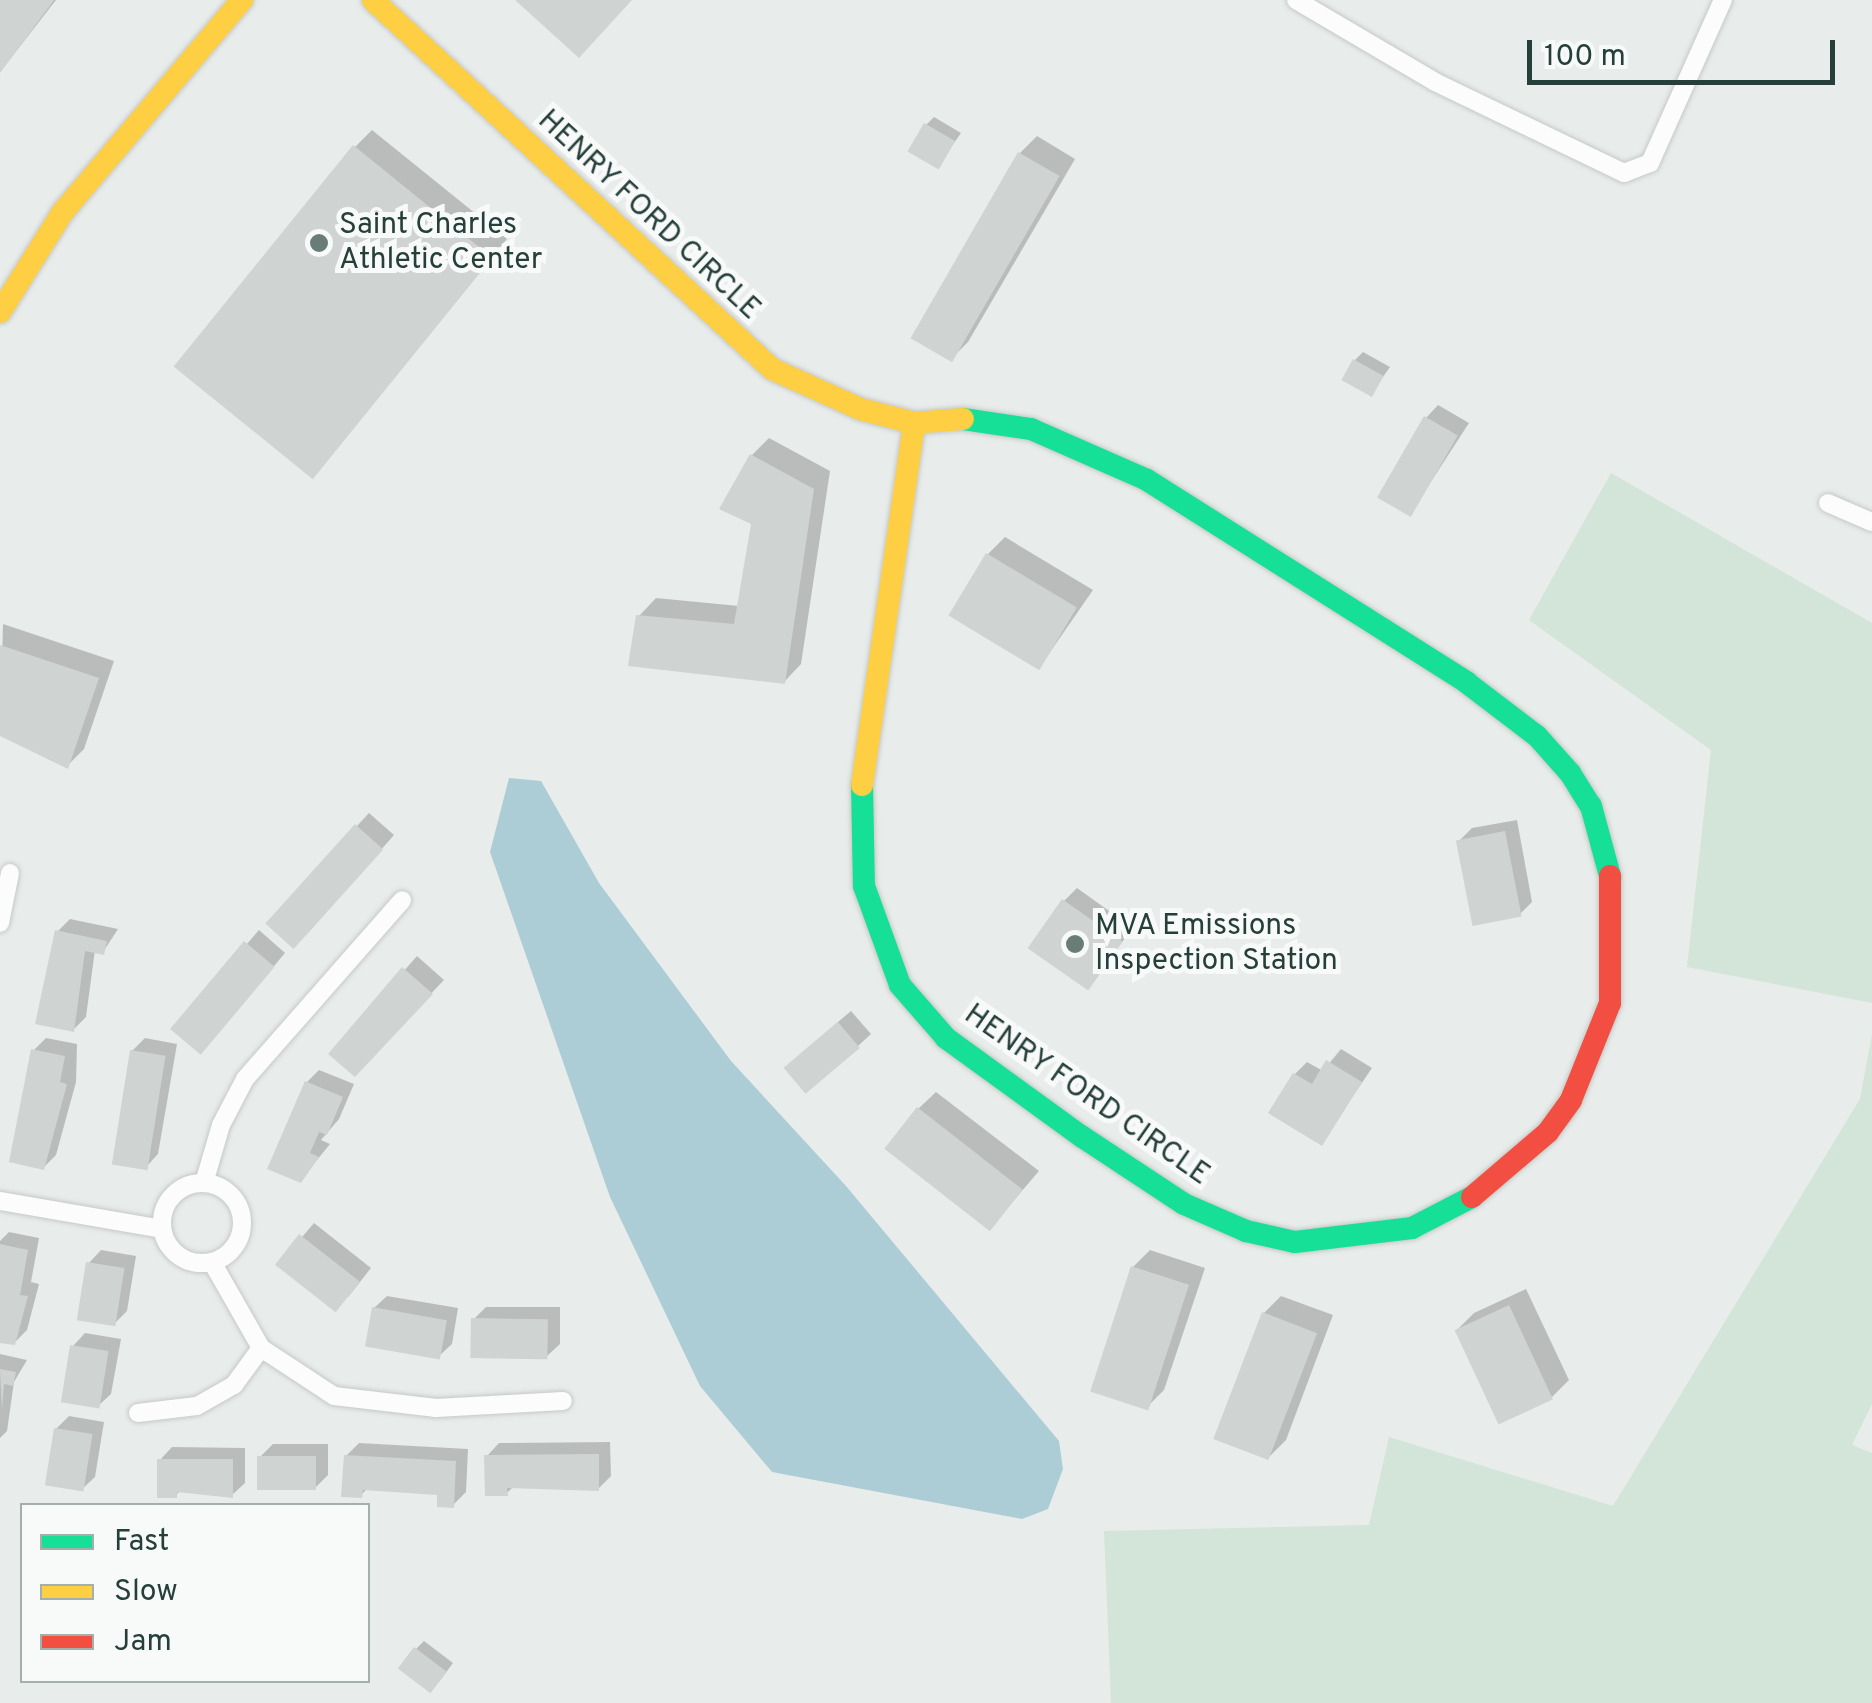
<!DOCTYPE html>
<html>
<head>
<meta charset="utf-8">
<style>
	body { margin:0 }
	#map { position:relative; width:1872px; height:1703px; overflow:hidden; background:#e8ecea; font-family:Overpass,sans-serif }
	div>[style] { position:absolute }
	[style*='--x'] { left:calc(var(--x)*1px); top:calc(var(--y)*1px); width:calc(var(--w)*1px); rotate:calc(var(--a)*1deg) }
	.green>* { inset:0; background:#d3e4d9 }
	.water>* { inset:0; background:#accdd6 }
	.shadow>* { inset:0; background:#0003 }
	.building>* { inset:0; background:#cfd3d2; transform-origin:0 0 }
	.roads { filter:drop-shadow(0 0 2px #c5c9c7) drop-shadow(0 0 2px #c5c9c7) }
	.street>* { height:18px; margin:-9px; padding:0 9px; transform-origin:9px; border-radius:9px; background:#fcfcfc }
	.street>.ring { margin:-9px; padding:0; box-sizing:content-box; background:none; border:18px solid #fcfcfc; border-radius:50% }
	.fast>* { height:22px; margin:-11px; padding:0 11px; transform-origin:11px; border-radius:11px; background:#16e098 }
	.slow>* { height:22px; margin:-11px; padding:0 11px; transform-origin:11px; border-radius:11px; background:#ffcf43 }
	.jam>* { height:22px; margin:-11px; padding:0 11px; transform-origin:11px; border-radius:11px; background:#f24e42 }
	.dots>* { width:28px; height:28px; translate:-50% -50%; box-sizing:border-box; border:5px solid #f7faf9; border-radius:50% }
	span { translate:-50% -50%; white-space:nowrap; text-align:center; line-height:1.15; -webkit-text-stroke:10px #f7faf9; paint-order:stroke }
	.street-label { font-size:30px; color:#263f3a }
	.poi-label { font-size:30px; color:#263f3a }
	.left { translate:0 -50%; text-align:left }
	.legend { position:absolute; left:20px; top:1503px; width:350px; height:180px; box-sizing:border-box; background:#f7faf9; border:2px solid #a3afad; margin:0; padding:12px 18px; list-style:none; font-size:30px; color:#263f3a }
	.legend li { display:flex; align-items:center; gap:20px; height:50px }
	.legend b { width:50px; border:2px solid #a3afad }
	.scale { position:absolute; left:1527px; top:40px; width:308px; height:45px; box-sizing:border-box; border:5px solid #263f3a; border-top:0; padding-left:12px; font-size:30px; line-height:35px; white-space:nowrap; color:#263f3a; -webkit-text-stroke:8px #f7faf9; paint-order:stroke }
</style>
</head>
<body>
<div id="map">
	<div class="green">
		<div style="clip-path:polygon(1611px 473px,1872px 623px,1872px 1003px,1687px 967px,1711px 750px,1529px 620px)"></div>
		<div style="clip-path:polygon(1872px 1034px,1872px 1404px,1852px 1445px,1872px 1453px,1872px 1703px,1111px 1703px,1104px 1531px,1369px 1525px,1389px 1437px,1613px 1506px,1860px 1099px)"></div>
	</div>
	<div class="water">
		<div style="clip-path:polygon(509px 778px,541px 781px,599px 883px,731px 1061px,846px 1186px,1059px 1441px,1063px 1469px,1048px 1509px,1022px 1519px,772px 1472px,700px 1386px,610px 1197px,490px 852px)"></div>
	</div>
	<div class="shadow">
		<div style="clip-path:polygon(0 0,56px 0,0 72px)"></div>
		<div style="clip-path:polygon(934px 117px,961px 133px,938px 166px,926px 125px)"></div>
		<div style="clip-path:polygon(372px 130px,507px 239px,330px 457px,355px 147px)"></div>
		<div style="clip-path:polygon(1037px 136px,1075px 159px,968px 342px,951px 359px,1020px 153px)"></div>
		<div style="clip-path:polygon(1363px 352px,1390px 367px,1371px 394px,1355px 360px)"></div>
		<div style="clip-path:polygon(1438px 405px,1469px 423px,1410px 514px,1426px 418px)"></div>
		<div style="clip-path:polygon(769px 438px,830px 471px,801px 664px,784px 682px,639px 616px,656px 598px,739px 606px,753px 522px,752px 455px)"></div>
		<div style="clip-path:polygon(1005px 537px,1093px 590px,1039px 668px,988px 554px)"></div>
		<div style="clip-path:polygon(3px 624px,114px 661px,84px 749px,67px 766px,0 733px)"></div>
		<div style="clip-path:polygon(369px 813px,394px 835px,307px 934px,357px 826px)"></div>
		<div style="clip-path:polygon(1517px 820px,1532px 902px,1520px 914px,1459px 841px,1472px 828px)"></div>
		<div style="clip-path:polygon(1077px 888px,1133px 928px,1088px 986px,1064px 901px)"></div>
		<div style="clip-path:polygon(70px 919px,118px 929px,103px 952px,95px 950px,86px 1017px,74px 1029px,57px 932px)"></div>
		<div style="clip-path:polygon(259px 930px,285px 953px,213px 1039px,174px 1028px)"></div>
		<div style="clip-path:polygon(417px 956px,444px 980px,355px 1073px,332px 1053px)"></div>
		<div style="clip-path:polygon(851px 1011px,871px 1034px,858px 1046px,799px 1055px)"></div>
		<div style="clip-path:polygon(46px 1038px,77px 1044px,76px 1082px,56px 1155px,44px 1167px,33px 1051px)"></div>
		<div style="clip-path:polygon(145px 1038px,177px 1044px,158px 1154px,146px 1167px,132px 1051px)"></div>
		<div style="clip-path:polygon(1341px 1049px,1372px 1068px,1321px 1143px,1295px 1074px,1307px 1062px,1323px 1071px)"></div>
		<div style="clip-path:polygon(319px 1070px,354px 1084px,339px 1119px,321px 1140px,330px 1144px,300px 1181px,307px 1082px)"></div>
		<div style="clip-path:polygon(936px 1092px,1039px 1171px,991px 1227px,918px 1109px)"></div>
		<div style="clip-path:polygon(314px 1223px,371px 1268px,348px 1297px,278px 1265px)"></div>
		<div style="clip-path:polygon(9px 1232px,39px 1238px,31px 1282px,39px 1284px,27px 1330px,14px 1343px,0 1340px,0 1241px)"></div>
		<div style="clip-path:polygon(101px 1250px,136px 1256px,127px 1311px,114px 1324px,89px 1263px)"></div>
		<div style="clip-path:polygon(1150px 1250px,1205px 1268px,1164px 1390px,1147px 1407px,1133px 1267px)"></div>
		<div style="clip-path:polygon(1526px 1289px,1569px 1380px,1552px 1397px,1457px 1330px,1474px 1313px)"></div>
		<div style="clip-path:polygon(387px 1296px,458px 1308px,452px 1344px,439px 1356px,374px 1308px)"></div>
		<div style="clip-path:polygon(1281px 1296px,1333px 1315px,1286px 1440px,1269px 1457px,1264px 1313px)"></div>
		<div style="clip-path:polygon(486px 1307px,560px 1307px,560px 1344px,547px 1356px,474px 1319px)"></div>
		<div style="clip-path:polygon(85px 1333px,121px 1339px,111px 1394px,98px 1406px,73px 1346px)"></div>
		<div style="clip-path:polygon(0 1354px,27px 1360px,14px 1382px,7px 1431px,0 1438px)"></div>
		<div style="clip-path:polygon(69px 1416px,104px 1422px,95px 1477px,82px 1489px,56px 1429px)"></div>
		<div style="clip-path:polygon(610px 1442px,611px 1476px,598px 1489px,514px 1486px,506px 1494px,487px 1456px,499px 1443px)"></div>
		<div style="clip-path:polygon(359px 1443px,468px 1449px,466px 1492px,453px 1505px,440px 1492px,368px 1488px,361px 1495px,346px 1456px)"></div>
		<div style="clip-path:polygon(273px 1444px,328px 1444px,328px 1475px,316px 1487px,260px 1457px)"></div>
		<div style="clip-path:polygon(172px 1447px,245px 1448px,245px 1483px,232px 1495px,181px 1490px,176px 1495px,160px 1460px)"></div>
		<div style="clip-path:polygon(424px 1641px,453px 1663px,439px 1682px,416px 1649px)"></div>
	</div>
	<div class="building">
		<div style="clip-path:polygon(0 0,54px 0,0 73px)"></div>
		<div style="clip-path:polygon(515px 0,632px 0,579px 58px)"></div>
		<div style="left:924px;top:123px;width:36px;height:33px;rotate:30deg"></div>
		<div style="left:353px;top:145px;width:179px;height:285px;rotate:39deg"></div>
		<div style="left:1018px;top:152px;width:48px;height:215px;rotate:30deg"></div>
		<div style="left:1353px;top:359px;width:35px;height:24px;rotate:29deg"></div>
		<div style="left:1424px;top:416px;width:39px;height:94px;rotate:30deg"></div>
		<div style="clip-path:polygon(750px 454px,814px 489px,785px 684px,628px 666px,636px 615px,734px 624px,751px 524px,719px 509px)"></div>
		<div style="left:986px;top:553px;width:106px;height:73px;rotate:31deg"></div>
		<div style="clip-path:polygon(0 645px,99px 678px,68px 769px,0 736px)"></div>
		<div style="left:355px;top:824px;width:38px;height:134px;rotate:42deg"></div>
		<div style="left:1505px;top:831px;width:87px;height:50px;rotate:79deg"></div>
		<div style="left:1062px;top:899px;width:74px;height:60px;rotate:35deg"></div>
		<div style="clip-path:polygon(55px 930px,107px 941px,104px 955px,85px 951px,74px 1032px,35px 1024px)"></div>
		<div style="left:244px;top:941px;width:40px;height:115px;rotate:40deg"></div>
		<div style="clip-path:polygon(402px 967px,433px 994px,355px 1077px,328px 1054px)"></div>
		<div style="left:838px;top:1022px;width:34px;height:71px;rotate:50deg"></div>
		<div style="clip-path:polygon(31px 1049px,65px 1056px,60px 1082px,67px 1084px,44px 1170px,9px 1162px)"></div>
		<div style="left:130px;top:1050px;width:36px;height:116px;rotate:9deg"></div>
		<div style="clip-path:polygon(1326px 1060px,1362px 1082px,1322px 1146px,1268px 1113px,1293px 1073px,1312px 1084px)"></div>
		<div style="clip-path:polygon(305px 1081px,343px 1097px,327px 1135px,319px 1132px,310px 1153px,319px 1157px,301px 1183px,267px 1169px)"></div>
		<div style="left:917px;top:1107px;width:134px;height:53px;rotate:38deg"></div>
		<div style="left:299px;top:1234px;width:77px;height:39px;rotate:38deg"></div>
		<div style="clip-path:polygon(0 1244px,28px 1250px,20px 1295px,28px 1296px,15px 1345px,0 1343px)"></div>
		<div style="left:86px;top:1262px;width:39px;height:59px;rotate:9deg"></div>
		<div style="left:1131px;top:1266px;width:61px;height:132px;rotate:18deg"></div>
		<div style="left:1509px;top:1305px;width:104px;height:60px;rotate:65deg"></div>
		<div style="left:372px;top:1307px;width:76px;height:40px;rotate:10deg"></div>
		<div style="left:1262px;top:1312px;width:59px;height:136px;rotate:21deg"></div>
		<div style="left:471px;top:1318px;width:77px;height:40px;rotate:1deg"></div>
		<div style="left:70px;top:1345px;width:39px;height:58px;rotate:9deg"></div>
		<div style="clip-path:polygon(0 1369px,16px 1372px,13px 1386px,4px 1384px,2px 1410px)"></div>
		<div style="left:54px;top:1428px;width:39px;height:58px;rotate:9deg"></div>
		<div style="clip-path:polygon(599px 1454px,599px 1491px,507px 1488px,508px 1496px,485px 1496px,484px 1455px)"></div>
		<div style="clip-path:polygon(344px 1455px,456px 1461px,454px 1508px,437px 1507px,437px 1495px,363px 1490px,362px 1498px,341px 1497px)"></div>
		<div style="left:257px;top:1456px;width:59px;height:34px"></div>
		<div style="clip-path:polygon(157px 1459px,233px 1459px,233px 1498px,177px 1492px,177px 1498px,157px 1498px)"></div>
		<div style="left:414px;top:1647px;width:41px;height:27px;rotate:37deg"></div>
	</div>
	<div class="roads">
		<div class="street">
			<div style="--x:1296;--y:0;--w:161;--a:30.5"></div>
			<div style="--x:1435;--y:82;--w:210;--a:25.7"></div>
			<div style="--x:1624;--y:173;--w:28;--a:-21"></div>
			<div style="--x:1650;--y:163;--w:179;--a:-65.9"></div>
			<div style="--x:1828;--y:503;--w:48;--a:23.4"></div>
			<div style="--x:0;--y:923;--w:51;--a:-78.7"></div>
			<div style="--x:204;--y:1183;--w:60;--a:-73.7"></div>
			<div style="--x:221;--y:1125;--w:52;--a:-62.4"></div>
			<div style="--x:245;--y:1079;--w:238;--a:-48.7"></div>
			<div class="ring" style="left:162px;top:1183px;width:62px;height:62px"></div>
			<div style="--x:0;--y:1201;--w:164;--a:9.8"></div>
			<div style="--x:212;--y:1262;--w:99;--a:60.3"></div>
			<div style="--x:261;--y:1348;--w:87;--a:33.3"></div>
			<div style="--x:334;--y:1396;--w:103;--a:6.7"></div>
			<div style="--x:436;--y:1408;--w:127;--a:-3.2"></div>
			<div style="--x:138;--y:1413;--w:59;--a:-6.8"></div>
			<div style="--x:197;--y:1406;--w:43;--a:-29.6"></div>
			<div style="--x:234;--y:1385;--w:46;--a:-53.9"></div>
		</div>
		<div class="fast">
			<div style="--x:963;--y:419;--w:69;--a:8.4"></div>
			<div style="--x:1031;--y:429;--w:127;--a:23.7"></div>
			<div style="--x:1147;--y:480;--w:378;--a:32.3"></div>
			<div style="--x:1466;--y:682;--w:89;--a:37.3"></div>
			<div style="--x:1537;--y:736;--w:50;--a:48.3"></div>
			<div style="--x:1570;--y:773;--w:39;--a:58"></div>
			<div style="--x:1591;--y:806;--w:73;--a:74.8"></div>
			<div style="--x:862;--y:785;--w:101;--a:88.9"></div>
			<div style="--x:864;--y:886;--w:105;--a:70"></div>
			<div style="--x:900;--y:985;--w:70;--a:49"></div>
			<div style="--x:946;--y:1038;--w:167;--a:36"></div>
			<div style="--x:1081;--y:1136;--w:123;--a:33.4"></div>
			<div style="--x:1184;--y:1204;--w:68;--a:23.5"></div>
			<div style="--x:1246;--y:1231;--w:50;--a:12.7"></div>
			<div style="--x:1295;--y:1242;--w:118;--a:-6.8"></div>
			<div style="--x:1412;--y:1228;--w:68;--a:-27.3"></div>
		</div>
		<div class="slow">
			<div style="--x:373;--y:0;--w:543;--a:42.76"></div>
			<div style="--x:772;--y:369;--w:97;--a:24.4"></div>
			<div style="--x:860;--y:409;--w:56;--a:14.5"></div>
			<div style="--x:0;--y:312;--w:117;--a:-57.9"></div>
			<div style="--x:62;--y:213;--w:279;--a:-49.8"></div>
			<div style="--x:862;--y:785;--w:366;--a:-81.8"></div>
			<div style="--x:914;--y:423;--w:49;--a:-4.7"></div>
		</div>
		<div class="jam">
			<div style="--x:1472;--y:1197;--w:100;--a:-40.5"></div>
			<div style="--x:1548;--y:1132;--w:39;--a:-54"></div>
			<div style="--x:1571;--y:1100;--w:105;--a:-68.1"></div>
			<div style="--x:1610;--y:1003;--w:127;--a:-90"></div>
		</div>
	</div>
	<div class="dots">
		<div style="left:319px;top:243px;background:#6a7c78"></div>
		<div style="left:1075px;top:944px;background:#6a7c78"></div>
	</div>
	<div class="street-label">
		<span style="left:648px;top:216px;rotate:43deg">HENRY FORD CIRCLE</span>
		<span style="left:1086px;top:1096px;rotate:35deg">HENRY FORD CIRCLE</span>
	</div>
	<div class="poi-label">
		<span class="left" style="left:339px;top:243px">Saint Charles<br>Athletic Center</span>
		<span class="left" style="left:1095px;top:944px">MVA Emissions<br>Inspection Station</span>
	</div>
	<ul class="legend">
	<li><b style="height:12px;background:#16e098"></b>Fast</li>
	<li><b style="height:12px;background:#ffcf43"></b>Slow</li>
	<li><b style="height:12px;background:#f24e42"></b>Jam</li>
	</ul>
	<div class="scale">100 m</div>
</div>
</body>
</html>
